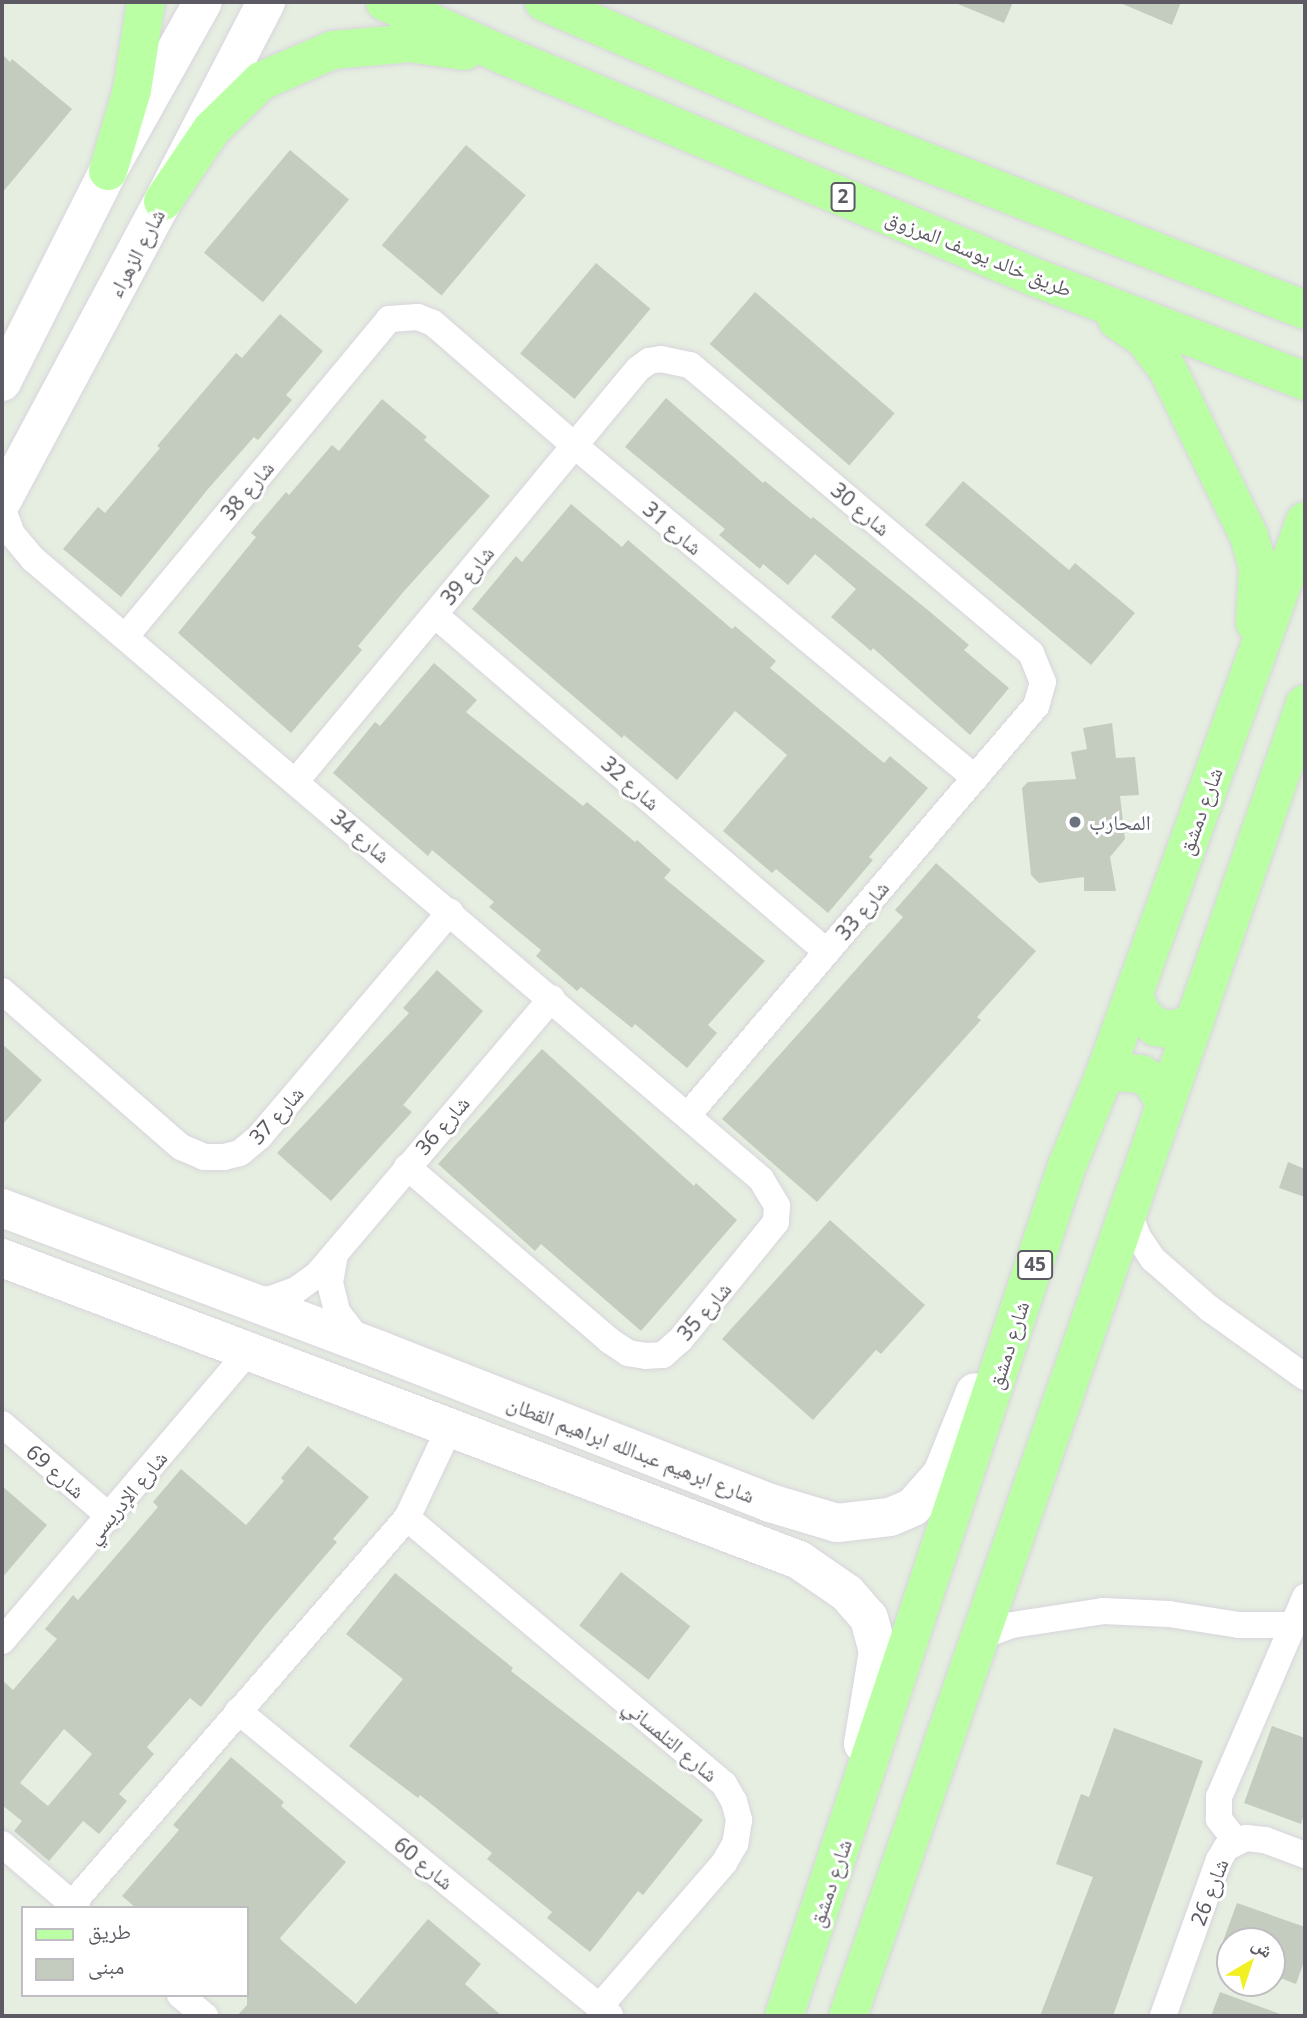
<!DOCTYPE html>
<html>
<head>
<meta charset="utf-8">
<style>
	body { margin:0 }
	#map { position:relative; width:1307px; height:2018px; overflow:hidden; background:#e5eee1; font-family:"Noto Sans","Noto Naskh Arabic",sans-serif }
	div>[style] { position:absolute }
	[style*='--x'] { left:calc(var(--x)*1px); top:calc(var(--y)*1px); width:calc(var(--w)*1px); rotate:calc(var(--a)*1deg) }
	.building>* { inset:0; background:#c4ccc0; transform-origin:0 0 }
	.roads { filter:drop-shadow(0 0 2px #d9d4dc) drop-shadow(0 0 2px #d9d4dc) }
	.street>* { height:26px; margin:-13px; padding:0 13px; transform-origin:13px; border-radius:13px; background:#fff }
	.secondary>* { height:38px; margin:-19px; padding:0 19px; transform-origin:19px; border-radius:19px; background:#fff }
	.primary>* { height:38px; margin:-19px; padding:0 19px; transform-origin:19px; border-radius:19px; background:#bbffa5 }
	.dots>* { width:19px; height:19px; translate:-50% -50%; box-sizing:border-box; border:4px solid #fff; border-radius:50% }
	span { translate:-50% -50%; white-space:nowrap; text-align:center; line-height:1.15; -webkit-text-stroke:6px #fff; paint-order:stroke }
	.shield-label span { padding:2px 5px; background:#fff; border:2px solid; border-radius:5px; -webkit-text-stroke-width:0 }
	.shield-label { font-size:19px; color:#5e5a63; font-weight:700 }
	.street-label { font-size:21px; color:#5e5a63 }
	.worship-label { font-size:21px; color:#5b616d }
	.left { translate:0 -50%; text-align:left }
	.frame { position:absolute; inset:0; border:4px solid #5e5a63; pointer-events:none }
	.legend { position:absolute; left:21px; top:1906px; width:228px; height:91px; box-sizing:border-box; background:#fff; border:2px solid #bfbdc1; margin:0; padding:9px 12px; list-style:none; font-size:21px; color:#5e5a63 }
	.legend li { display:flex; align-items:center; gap:14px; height:35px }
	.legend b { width:35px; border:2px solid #bfbdc1 }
	.north { position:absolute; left:1216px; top:1927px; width:70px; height:70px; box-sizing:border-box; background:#fff; border:2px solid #bfbdc1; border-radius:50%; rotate:39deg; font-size:19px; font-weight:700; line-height:28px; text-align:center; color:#5e5a63 }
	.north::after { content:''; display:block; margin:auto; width:24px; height:32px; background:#f2f023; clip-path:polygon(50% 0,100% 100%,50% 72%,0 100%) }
</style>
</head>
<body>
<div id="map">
	<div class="building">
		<div style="clip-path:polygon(953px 2px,1013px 2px,1004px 23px)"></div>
		<div style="clip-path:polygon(1118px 2px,1181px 2px,1172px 25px)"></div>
		<div style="clip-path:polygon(2px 54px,10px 62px,12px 59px,72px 109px,2px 193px)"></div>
		<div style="left:466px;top:145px;width:78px;height:131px;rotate:40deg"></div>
		<div style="left:290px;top:150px;width:77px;height:134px;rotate:40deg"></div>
		<div style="left:596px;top:263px;width:71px;height:118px;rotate:40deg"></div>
		<div style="left:755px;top:292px;width:185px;height:69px;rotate:41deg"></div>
		<div style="clip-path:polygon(280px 314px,323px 351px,286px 395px,292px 400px,258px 440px,254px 437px,208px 489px,121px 597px,63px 549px,98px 507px,105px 513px,160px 448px,157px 446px,236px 353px,242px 358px)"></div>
		<div style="clip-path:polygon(666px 398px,763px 483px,765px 481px,811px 519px,813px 517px,929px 611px,969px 645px,964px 650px,1009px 688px,970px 735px,873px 648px,871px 651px,831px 617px,856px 589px,815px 554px,788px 585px,763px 564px,760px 569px,719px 535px,725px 529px,625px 447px)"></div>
		<div style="clip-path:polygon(382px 399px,427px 437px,424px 440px,490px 496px,405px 590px,358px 646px,362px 650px,291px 733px,178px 633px,256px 537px,251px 533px,286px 492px,289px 495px,332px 445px,339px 451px)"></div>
		<div style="clip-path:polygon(963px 481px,1069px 570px,1075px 563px,1135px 613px,1091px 665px,925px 525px)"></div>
		<div style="clip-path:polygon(571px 504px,622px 547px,628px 540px,732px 629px,735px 626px,776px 661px,770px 668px,884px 763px,890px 756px,928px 788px,869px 857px,873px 860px,828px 913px,776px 869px,772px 873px,723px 831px,787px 755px,735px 711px,677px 780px,624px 735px,622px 738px,472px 609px,516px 556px,522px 562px)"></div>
		<div style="clip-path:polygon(434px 663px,477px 700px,466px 712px,583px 806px,587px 802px,635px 842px,637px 840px,671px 870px,664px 878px,765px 961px,708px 1025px,717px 1033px,687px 1068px,635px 1024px,632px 1028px,581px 987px,577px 991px,536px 956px,541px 950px,489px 907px,494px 902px,432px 850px,428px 856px,333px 773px,375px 722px,380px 726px)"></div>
		<div style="clip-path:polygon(1112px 723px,1116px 758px,1135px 757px,1139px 795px,1120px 796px,1125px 839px,1110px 857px,1116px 891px,1084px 891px,1084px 877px,1039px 883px,1031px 875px,1022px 788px,1028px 782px,1076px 779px,1071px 752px,1087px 749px,1083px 728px)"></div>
		<div style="clip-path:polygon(936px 863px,1036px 951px,977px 1017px,981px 1020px,817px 1202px,722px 1119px,903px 917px,895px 910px)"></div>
		<div style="clip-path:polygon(437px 970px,483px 1011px,403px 1105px,412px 1112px,331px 1201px,277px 1153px,409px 1013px,403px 1008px)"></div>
		<div style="clip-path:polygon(2px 1044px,42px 1080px,2px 1125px)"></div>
		<div style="clip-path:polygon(542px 1049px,694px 1186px,696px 1183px,737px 1220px,641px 1331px,541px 1244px,535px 1251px,438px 1164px)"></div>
		<div style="clip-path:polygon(1288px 1162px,1305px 1169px,1305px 1197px,1279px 1188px)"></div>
		<div style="clip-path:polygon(830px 1220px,925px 1305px,881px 1354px,876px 1350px,813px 1420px,722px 1339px)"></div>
		<div style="clip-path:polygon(evenodd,308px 1446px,369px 1497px,333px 1539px,337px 1542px,264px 1627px,201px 1707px,190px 1698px,147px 1747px,154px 1754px,119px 1794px,127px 1801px,99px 1834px,83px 1821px,49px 1861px,14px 1831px,22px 1821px,2px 1805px,2px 1680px,13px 1690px,57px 1639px,45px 1629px,73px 1595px,78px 1600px,158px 1507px,153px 1502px,181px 1469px,246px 1525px,284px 1481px,281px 1478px,308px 1446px,64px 1729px,92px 1754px,48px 1806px,20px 1783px,64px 1729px)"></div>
		<div style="clip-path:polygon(2px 1486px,47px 1525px,2px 1578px)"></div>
		<div style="left:621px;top:1572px;width:88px;height:68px;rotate:38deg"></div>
		<div style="clip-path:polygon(395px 1573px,513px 1668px,511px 1671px,703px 1820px,643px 1895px,638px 1891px,590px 1952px,547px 1918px,552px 1912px,487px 1859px,492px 1853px,420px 1795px,418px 1798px,349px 1746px,403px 1679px,346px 1634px)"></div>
		<div style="clip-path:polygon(1272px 1726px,1305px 1738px,1305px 1811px,1301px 1824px,1244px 1803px)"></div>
		<div style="clip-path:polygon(1114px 1728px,1203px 1761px,1113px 2016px,1040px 2016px,1093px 1877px,1056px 1864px,1081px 1794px,1089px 1797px)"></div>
		<div style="clip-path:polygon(231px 1757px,284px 1802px,281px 1806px,346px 1862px,280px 1938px,282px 1941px,356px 2004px,428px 1919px,481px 1964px,465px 1984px,502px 2016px,237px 2016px,247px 2005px,247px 1908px,136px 1908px,122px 1896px,179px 1830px,173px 1825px)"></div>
		<div style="clip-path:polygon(1237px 1903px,1305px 1927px,1305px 1959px,1296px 1984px,1272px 1975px,1272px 1941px,1223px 1941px)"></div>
		<div style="clip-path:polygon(1220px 1992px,1280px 2014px,1280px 2016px,1211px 2016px)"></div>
	</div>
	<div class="roads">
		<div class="street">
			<div style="--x:2;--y:507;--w:29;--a:70"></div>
			<div style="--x:12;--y:534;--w:33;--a:50"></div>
			<div style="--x:33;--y:559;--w:956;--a:40.42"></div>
			<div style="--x:761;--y:1179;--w:31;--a:59"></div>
			<div style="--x:777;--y:1206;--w:16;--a:94"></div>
			<div style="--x:776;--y:1222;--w:152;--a:129.1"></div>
			<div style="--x:680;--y:1340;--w:23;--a:139"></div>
			<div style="--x:663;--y:1355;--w:17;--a:177"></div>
			<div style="--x:646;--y:1356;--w:18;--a:-171"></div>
			<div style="--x:628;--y:1353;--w:23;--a:-146"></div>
			<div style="--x:609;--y:1340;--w:266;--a:-139.4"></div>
			<div style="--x:435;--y:615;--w:517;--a:40.69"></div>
			<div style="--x:126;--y:636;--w:412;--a:-50.3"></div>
			<div style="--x:389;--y:319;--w:29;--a:-4"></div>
			<div style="--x:418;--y:317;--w:16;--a:22"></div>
			<div style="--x:433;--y:323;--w:188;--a:40.9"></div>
			<div style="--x:575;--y:446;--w:520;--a:39.69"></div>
			<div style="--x:296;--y:781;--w:535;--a:-50.3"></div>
			<div style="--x:638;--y:369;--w:14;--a:-36"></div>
			<div style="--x:649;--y:361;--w:12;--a:-9"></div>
			<div style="--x:661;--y:359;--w:30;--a:12"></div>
			<div style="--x:690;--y:365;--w:446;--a:40.2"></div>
			<div style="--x:1031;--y:653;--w:31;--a:68"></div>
			<div style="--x:1043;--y:682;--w:25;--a:106"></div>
			<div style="--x:1036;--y:706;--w:537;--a:130.39"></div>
			<div style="--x:2;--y:991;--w:237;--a:41.1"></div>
			<div style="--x:181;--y:1147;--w:25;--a:23"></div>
			<div style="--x:204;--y:1157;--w:20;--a:0"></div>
			<div style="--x:224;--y:1157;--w:16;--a:-14"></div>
			<div style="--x:240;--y:1153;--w:26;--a:-40"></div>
			<div style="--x:260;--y:1136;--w:294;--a:-49.7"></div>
			<div style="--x:1128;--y:1211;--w:28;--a:69"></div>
			<div style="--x:1138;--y:1237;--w:27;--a:56"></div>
			<div style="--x:1153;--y:1259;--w:76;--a:41.3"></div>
			<div style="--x:1210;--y:1309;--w:117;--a:35.6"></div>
			<div style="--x:335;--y:1254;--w:29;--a:100"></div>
			<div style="--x:330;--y:1283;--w:30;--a:76"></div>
			<div style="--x:337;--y:1312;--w:29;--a:52"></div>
			<div style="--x:355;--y:1335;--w:8;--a:30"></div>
			<div style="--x:251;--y:1301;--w:20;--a:-6"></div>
			<div style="--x:271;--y:1299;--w:27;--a:-20"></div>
			<div style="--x:296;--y:1290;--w:26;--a:-36"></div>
			<div style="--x:317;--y:1275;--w:363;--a:-49.7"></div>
			<div style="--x:2;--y:1424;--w:143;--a:40.7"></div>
			<div style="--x:407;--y:1518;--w:414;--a:40"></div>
			<div style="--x:724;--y:1784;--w:20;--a:60"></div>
			<div style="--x:734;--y:1801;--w:20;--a:75"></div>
			<div style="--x:739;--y:1820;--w:24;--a:99"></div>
			<div style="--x:735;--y:1844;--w:22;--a:120"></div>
			<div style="--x:724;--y:1863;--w:189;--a:130.9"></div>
			<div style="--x:979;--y:1637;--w:35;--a:-20"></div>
			<div style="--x:1012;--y:1625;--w:92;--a:-8.7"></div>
			<div style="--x:1103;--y:1611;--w:66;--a:2.6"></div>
			<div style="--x:1169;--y:1614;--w:71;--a:8.9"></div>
			<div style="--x:1239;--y:1625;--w:53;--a:0"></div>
			<div style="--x:2;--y:1641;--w:380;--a:-49.6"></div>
			<div style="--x:238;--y:1711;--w:481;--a:39.3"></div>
			<div style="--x:1236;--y:1841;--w:28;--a:-128"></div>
			<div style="--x:1219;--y:1819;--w:22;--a:-90"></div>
			<div style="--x:1219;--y:1797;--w:218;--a:-66.7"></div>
			<div style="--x:2;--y:1844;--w:99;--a:40.5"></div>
			<div style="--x:72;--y:1904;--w:511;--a:-49.05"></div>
			<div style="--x:407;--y:1518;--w:98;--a:-64.7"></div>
			<div style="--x:180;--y:1995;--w:33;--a:40"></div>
			<div style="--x:1163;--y:2016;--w:166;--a:-70.3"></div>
			<div style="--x:1219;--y:1860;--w:14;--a:-60"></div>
			<div style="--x:1226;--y:1848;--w:22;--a:-27"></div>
			<div style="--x:1246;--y:1838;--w:19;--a:6"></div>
			<div style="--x:1265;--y:1840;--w:43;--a:20.6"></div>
		</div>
		<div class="secondary">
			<div style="--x:2;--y:382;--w:236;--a:-63.3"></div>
			<div style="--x:108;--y:171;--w:194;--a:-60.7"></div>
			<div style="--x:2;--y:501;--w:340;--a:-61.8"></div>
			<div style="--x:163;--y:201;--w:224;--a:-62.6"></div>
			<div style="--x:2;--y:1208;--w:404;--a:20.6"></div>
			<div style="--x:380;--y:1350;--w:419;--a:21.4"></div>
			<div style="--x:770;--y:1503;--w:70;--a:16.6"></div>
			<div style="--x:837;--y:1523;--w:53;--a:-6.5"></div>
			<div style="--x:890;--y:1517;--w:25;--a:-23"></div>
			<div style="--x:913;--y:1507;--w:44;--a:-48.7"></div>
			<div style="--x:942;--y:1474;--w:88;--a:-68.1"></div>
			<div style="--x:2;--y:1258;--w:852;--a:20.75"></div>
			<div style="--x:799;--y:1560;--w:58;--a:34.5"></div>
			<div style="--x:847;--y:1593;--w:33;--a:49"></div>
			<div style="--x:869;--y:1618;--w:34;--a:75"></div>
			<div style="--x:878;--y:1651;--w:94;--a:99.2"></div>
		</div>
		<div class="primary">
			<div style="--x:385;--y:2;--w:133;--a:24.1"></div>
			<div style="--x:506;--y:56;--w:572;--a:22.71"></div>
			<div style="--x:1034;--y:277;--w:290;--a:21"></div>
			<div style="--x:544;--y:2;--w:285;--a:23.3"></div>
			<div style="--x:806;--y:115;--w:536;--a:21.34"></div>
			<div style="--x:108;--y:171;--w:84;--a:-73.5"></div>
			<div style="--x:132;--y:90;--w:89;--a:-81"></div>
			<div style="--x:163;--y:201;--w:87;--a:-55.8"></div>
			<div style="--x:212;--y:129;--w:69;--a:-44.4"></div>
			<div style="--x:261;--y:81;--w:78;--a:-23.3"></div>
			<div style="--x:333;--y:50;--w:78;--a:-5.1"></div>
			<div style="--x:411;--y:43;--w:54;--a:8.6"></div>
			<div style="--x:1117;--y:320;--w:32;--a:34"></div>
			<div style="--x:1144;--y:338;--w:38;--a:53"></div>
			<div style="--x:1167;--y:368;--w:187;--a:64"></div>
			<div style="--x:1249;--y:536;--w:33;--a:74"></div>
			<div style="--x:1258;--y:568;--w:55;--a:93.1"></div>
			<div style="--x:1134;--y:996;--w:21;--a:67"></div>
			<div style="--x:1142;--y:1015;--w:18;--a:41"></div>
			<div style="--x:1156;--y:1027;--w:20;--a:9"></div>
			<div style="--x:1176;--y:1030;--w:21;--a:-25"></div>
			<div style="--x:1104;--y:1076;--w:13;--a:-18"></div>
			<div style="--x:1116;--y:1072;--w:25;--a:5"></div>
			<div style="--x:1141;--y:1074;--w:13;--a:32"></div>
			<div style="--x:1152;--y:1081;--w:26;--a:59"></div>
			<div style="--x:784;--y:2016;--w:896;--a:-71.59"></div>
			<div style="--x:1067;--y:1166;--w:97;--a:-67.7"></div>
			<div style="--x:1104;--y:1076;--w:590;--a:-70.09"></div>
			<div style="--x:848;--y:2016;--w:1389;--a:-70.8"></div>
		</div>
	</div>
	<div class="dots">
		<div style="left:1075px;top:822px;background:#6b7280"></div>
	</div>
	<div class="shield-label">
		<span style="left:843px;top:197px">2</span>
		<span style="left:1035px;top:1265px">45</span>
	</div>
	<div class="street-label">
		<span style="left:136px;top:253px;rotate:-62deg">شارع الزهراء</span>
		<span style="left:979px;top:253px;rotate:22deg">طريق خالد يوسف المرزوق</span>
		<span style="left:247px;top:490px;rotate:-50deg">شارع 38</span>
		<span style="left:861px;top:509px;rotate:40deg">شارع 30</span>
		<span style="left:673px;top:528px;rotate:40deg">شارع 31</span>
		<span style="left:467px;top:575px;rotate:-50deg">شارع 39</span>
		<span style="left:631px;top:783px;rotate:41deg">شارع 32</span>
		<span style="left:1200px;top:811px;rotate:-70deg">شارع دمشق</span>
		<span style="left:361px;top:836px;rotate:40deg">شارع 34</span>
		<span style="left:862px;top:910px;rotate:-50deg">شارع 33</span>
		<span style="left:276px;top:1115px;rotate:-48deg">شارع 37</span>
		<span style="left:442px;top:1125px;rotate:-49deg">شارع 36</span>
		<span style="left:704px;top:1311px;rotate:-49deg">شارع 35</span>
		<span style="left:1008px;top:1345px;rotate:-72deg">شارع دمشق</span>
		<span style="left:631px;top:1449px;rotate:21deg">شارع ابرهيم عبدالله ابراهيم القطان</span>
		<span style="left:56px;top:1471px;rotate:41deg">شارع 69</span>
		<span style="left:126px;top:1497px;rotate:-50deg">شارع الإدريسي</span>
		<span style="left:671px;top:1740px;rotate:40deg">شارع التلمساني</span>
		<span style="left:424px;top:1863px;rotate:39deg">شارع 60</span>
		<span style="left:830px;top:1883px;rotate:-71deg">شارع دمشق</span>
		<span style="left:1209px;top:1892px;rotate:-69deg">شارع 26</span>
	</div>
	<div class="worship-label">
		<span class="left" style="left:1089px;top:822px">المحارب</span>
	</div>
	<div class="frame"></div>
	<ul class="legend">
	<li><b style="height:9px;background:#bbffa5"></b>طريق</li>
	<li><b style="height:19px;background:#c4ccc0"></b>مبنى</li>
	</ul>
	<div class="north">ش</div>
</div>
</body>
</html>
